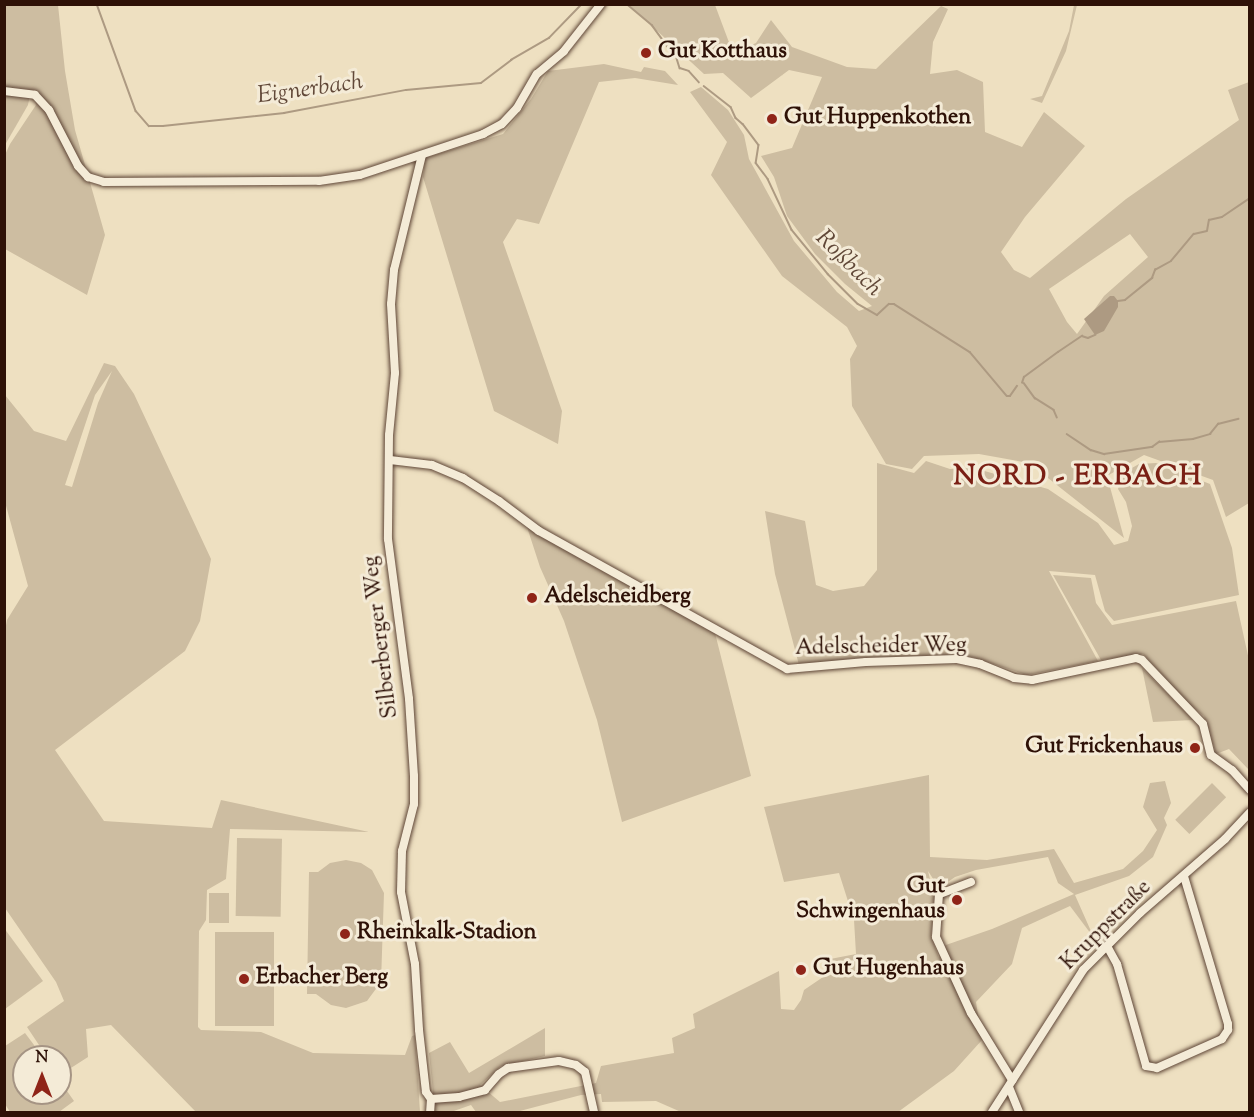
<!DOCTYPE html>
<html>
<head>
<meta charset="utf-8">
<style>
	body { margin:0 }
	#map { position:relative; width:1254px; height:1117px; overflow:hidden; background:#eee0c1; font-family:"Sorts Mill Goudy",serif }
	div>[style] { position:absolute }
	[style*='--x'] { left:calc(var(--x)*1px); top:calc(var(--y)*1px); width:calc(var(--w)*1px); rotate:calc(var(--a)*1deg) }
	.green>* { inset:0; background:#cdbda1; transform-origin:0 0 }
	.water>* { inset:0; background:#ad9a82 }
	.stream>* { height:1.5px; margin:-0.75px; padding:0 0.75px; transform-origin:0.75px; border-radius:0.75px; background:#ad9a82 }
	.roads { filter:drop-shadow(0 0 2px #5e4536) drop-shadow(0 0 2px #5e4536) }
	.minor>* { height:8px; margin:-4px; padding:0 4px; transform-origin:4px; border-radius:4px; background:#f4ebd7 }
	.dots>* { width:16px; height:16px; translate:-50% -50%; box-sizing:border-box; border:3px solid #f4ebd7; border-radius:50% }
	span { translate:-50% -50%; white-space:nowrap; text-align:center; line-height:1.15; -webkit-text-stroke:6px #f4ebd7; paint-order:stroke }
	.poi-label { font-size:22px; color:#2e1107; font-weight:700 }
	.left { translate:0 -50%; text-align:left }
	.right { translate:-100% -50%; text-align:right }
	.street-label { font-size:22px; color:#2e1107 }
	.water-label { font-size:24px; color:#614838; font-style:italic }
	.district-label { font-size:28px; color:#7a1f14; font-weight:700; letter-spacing:1.5px }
	.frame { position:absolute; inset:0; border:6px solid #2e1107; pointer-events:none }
	.north { position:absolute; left:12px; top:1045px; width:60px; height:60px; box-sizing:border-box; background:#f4ebd7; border:2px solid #a59484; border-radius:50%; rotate:0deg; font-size:16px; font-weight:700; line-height:24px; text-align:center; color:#2e1107 }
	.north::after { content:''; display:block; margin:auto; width:21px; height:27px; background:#8f2418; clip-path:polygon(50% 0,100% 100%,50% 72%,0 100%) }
</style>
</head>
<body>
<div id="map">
	<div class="green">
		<div style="clip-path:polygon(5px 5px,58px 5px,65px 71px,75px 130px,105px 235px,87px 295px,5px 249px,4px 157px,10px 144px,36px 105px,33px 91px,5px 87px)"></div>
		<div style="clip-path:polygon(evenodd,629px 5px,715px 5px,733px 53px,756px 43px,771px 20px,792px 47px,847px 67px,876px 69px,941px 6px,948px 9px,933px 42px,930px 74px,957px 70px,983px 82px,985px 132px,1022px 147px,1044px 112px,1085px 146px,1025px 217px,1001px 252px,1014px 270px,1030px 278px,1126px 199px,1239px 120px,1228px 90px,1249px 82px,1249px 503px,1226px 517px,1213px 480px,1144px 455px,1107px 476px,1124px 538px,1029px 463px,979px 454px,924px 456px,912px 469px,886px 464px,852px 406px,850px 359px,857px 346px,847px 327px,782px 276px,711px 175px,727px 142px,690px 92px,701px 87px,728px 110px,744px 135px,749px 159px,794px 241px,837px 292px,859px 311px,872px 306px,845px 284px,815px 254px,787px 216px,774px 177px,761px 156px,792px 148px,822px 77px,789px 70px,751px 98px,723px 73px,704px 74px,629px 5px,1130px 234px,1148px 257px,1104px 296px,1077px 334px,1067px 322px,1049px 289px,1130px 234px)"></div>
		<div style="clip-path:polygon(1074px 5px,1077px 5px,1066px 51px,1042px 103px,1030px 99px,1042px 96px,1069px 31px)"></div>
		<div style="clip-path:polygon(604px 64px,641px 72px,644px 67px,665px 71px,678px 85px,635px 78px,599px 82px,539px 224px,517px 219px,503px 242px,562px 411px,558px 444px,494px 411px,423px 177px,425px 158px,503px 134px,531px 99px,548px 71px)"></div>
		<div style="clip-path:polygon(5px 94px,30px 95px,28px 105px,5px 145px)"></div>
		<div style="clip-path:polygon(evenodd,104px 363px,115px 366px,134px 394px,211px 559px,200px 621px,185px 651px,55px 750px,104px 821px,212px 828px,221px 800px,369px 832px,230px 829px,226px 879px,207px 890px,206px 920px,199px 931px,198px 1027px,201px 1030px,261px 1032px,313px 1053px,405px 1055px,412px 1036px,415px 1035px,420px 1112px,196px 1112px,111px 1025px,86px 1029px,88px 1057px,60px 1075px,60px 1057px,47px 1057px,27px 1027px,64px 1001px,56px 982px,5px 908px,4px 636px,7px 620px,28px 586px,5px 502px,5px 395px,34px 431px,66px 441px,104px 363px,112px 371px,98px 403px,72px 487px,65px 485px,95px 395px,112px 371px)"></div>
		<div style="clip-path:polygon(926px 461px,950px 469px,974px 468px,1048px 489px,1098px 523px,1114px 545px,1128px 541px,1132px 526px,1126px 502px,1118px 489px,1123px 473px,1139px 464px,1156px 463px,1210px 484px,1232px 548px,1239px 595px,1114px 621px,1105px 611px,1095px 575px,1049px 571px,1098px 661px,1027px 675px,972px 657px,950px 655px,858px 658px,799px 665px,775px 574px,765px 511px,805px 521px,816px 585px,833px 591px,864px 586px,877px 570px,877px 463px,914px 473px)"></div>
		<div style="clip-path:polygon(526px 524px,715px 633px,751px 776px,622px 822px,597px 720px,564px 621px,540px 567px)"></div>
		<div style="clip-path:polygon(1053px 575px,1091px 578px,1096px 603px,1112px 625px,1236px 601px,1249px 660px,1249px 770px,1229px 749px,1216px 754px,1204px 716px,1190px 705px,1143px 654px,1101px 660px)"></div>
		<div style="clip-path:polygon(1142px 668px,1193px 720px,1153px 722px)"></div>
		<div style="clip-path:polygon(evenodd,929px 775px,930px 857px,987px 860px,1054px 849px,1074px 883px,1123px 869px,1143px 851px,1157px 830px,1143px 807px,1150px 783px,1165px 781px,1171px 803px,1164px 818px,1167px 825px,1153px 857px,1129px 876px,1075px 895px,1094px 938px,1070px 906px,1022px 928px,1012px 964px,976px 1002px,982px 1040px,954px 1071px,898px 1112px,681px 1112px,656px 1101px,602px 1102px,601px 1094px,581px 1095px,516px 1112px,476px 1112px,471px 1105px,451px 1112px,435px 1112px,429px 1053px,450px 1042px,469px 1073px,545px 1028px,545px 1056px,501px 1066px,480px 1085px,500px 1102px,596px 1083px,601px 1066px,674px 1053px,672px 1038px,695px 1028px,693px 1014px,779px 971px,781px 1009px,794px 1010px,801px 1000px,804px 990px,826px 975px,825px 960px,856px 954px,854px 920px,839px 873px,784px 882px,764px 807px,929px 775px,1048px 857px,1058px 883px,1074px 894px,992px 929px,943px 946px,939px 958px,931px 936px,934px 895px,928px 871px,939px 888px,955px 877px,976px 870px,1048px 857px)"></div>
		<div style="left:1212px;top:783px;width:20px;height:52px;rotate:45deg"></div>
		<div style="left:237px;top:838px;width:45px;height:78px;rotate:1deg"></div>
		<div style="clip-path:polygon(346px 860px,361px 863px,372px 870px,384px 893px,381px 982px,367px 1001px,346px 1008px,331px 1005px,316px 994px,307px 994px,309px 872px,318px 872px,330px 863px)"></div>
		<div style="left:209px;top:893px;width:20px;height:30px"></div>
		<div style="clip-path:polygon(4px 928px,43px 981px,5px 1009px,4px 1009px)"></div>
		<div style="left:215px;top:932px;width:59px;height:94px"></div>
		<div style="clip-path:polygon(25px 1033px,43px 1057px,24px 1057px,24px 1093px,60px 1093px,60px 1081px,74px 1101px,59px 1112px,10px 1112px,5px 1104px,5px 1046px)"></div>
	</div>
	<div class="water">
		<div style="clip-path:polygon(1110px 296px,1114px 296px,1118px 301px,1118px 307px,1104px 331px,1095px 335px,1084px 319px)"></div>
	</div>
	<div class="stream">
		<div style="--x:97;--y:4;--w:114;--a:70"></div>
		<div style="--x:136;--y:111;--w:20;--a:49"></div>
		<div style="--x:149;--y:126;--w:14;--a:0"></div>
		<div style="--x:163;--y:126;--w:122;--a:-6.1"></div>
		<div style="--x:284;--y:113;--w:124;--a:-10.7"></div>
		<div style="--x:406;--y:90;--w:75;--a:-5.3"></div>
		<div style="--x:481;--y:83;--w:38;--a:-37"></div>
		<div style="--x:511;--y:60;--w:44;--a:-30.1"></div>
		<div style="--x:549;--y:38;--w:47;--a:-45.9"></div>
		<div style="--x:627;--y:4;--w:33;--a:40"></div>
		<div style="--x:652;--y:25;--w:32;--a:54"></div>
		<div style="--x:671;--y:51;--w:4;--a:14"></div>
		<div style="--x:675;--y:52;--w:17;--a:73"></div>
		<div style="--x:680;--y:68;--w:9;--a:18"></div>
		<div style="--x:689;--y:71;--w:15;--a:48"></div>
		<div style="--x:704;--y:86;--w:34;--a:38"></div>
		<div style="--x:731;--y:107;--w:12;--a:66"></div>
		<div style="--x:736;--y:118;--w:9;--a:41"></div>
		<div style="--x:743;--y:124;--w:26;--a:53"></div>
		<div style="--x:759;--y:145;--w:18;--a:99"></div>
		<div style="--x:756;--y:163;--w:20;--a:53"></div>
		<div style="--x:768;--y:179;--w:56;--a:64.8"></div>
		<div style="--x:792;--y:230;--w:57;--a:50.7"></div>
		<div style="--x:828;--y:274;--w:42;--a:45"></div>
		<div style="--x:858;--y:304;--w:22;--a:30"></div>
		<div style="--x:877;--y:315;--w:16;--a:-43"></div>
		<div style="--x:889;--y:304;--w:5;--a:0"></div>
		<div style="--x:894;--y:304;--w:90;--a:32.3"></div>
		<div style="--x:970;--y:352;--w:57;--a:49.9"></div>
		<div style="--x:1007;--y:396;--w:3;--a:0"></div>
		<div style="--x:1010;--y:396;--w:12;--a:-55"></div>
		<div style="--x:1118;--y:301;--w:7;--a:-8"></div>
		<div style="--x:1125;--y:300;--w:35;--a:-39"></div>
		<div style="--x:1152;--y:278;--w:9;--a:-69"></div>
		<div style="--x:1155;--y:270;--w:18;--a:-29"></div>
		<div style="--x:1171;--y:261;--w:35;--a:-50"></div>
		<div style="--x:1194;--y:234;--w:13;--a:-13"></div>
		<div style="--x:1207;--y:231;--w:11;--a:-80"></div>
		<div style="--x:1209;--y:220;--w:13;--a:-13"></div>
		<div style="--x:1222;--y:217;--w:34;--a:-34"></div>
		<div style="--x:1022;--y:383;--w:6;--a:-72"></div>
		<div style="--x:1024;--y:377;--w:42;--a:-36.3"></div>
		<div style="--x:1058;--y:352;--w:29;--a:-34"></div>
		<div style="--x:1082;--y:336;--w:6;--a:18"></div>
		<div style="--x:1088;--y:338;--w:8;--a:-23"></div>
		<div style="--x:1024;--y:383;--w:19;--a:54"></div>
		<div style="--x:1035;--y:398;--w:22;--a:32"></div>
		<div style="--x:1054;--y:410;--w:8;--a:67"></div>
		<div style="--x:1067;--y:434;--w:29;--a:34"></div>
		<div style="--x:1091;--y:450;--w:14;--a:17"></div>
		<div style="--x:1104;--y:454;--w:49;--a:-8.3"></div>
		<div style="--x:1152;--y:447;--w:9;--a:-36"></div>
		<div style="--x:1159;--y:442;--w:34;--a:-5"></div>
		<div style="--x:1193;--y:439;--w:18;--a:-16"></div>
		<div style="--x:1210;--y:434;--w:13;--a:-51"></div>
		<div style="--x:1218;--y:424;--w:21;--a:-14"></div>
	</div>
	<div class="roads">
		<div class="minor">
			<div style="--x:4;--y:91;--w:31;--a:7"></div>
			<div style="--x:35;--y:95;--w:21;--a:47"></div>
			<div style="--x:49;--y:110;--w:63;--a:62.6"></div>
			<div style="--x:78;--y:166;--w:15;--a:48"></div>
			<div style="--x:88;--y:177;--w:17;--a:17"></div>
			<div style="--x:104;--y:182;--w:215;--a:-0.3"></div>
			<div style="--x:319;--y:181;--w:41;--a:-8.3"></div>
			<div style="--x:360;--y:175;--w:130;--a:-18.4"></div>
			<div style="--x:483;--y:134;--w:21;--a:-28"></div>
			<div style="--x:502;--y:124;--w:22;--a:-47"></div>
			<div style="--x:517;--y:108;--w:39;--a:-60"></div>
			<div style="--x:537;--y:74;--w:35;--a:-40"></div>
			<div style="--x:564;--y:51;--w:60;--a:-51.8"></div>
			<div style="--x:422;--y:155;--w:118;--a:103.7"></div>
			<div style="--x:394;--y:270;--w:34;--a:95"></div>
			<div style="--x:391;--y:304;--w:69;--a:86.7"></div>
			<div style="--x:395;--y:373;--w:62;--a:95.5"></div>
			<div style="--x:389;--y:435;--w:104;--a:90.6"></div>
			<div style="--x:388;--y:539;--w:161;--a:82.5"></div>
			<div style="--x:409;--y:699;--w:77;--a:86.3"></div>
			<div style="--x:414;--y:776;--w:28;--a:90"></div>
			<div style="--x:414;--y:804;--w:49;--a:104.3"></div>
			<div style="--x:402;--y:851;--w:41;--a:91.4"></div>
			<div style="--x:401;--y:892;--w:73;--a:79"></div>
			<div style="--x:415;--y:964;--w:66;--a:86.5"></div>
			<div style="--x:419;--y:1030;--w:62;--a:83.6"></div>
			<div style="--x:426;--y:1092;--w:9;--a:54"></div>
			<div style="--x:431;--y:1099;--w:13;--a:94"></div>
			<div style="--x:390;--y:460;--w:42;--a:6.8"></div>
			<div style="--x:432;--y:465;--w:34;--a:23"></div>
			<div style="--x:463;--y:478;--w:43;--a:32.6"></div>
			<div style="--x:499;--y:501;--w:50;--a:36.9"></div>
			<div style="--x:539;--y:531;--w:284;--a:29.1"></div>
			<div style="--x:787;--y:669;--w:79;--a:-5.1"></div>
			<div style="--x:866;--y:662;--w:91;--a:-1.9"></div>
			<div style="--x:957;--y:659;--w:24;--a:12"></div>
			<div style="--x:980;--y:664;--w:37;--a:22"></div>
			<div style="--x:1014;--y:678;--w:18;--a:6"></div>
			<div style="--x:1032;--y:680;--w:106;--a:-11.9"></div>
			<div style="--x:1136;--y:658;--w:6;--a:18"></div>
			<div style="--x:1142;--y:660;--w:88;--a:46.4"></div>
			<div style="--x:1203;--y:724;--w:32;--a:76"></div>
			<div style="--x:1211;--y:755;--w:26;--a:36"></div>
			<div style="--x:1232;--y:770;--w:27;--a:48"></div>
			<div style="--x:971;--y:882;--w:34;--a:159"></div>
			<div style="--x:939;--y:894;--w:43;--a:94"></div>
			<div style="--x:936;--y:937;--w:84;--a:65.3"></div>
			<div style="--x:971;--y:1013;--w:79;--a:58.5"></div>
			<div style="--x:1107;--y:946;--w:21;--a:61"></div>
			<div style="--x:1117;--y:964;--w:106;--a:74.1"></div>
			<div style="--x:1146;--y:1066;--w:11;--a:10"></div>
			<div style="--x:1157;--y:1068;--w:71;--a:-24"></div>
			<div style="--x:1222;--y:1039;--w:11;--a:-56"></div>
			<div style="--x:1228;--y:1030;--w:6;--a:-90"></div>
			<div style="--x:1228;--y:1024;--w:154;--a:-106.6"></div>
			<div style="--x:1009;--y:1087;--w:27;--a:68"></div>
			<div style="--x:431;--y:1099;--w:28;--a:-4"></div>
			<div style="--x:459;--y:1097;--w:27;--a:-15"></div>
			<div style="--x:485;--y:1090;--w:21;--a:-49"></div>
			<div style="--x:499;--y:1074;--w:11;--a:-34"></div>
			<div style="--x:508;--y:1068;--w:51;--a:-7.8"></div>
			<div style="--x:559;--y:1061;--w:17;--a:13"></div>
			<div style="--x:576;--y:1065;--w:11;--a:38"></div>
			<div style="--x:585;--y:1072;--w:41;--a:77.3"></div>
			<div style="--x:992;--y:1112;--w:169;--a:-57.3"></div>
			<div style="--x:1083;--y:970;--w:81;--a:-45"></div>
			<div style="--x:1140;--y:913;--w:113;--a:-41"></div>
			<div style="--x:1225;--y:839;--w:37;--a:-47"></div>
		</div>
	</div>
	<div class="dots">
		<div style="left:646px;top:53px;background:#8f2418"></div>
		<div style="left:772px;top:119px;background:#8f2418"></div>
		<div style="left:532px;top:598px;background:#8f2418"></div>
		<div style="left:1195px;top:748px;background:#8f2418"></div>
		<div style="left:957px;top:900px;background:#8f2418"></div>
		<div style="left:345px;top:934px;background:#8f2418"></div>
		<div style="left:801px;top:970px;background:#8f2418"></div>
		<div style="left:244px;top:979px;background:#8f2418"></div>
	</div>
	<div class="poi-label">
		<span class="left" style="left:658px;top:53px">Gut Kotthaus</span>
		<span class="left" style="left:784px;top:119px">Gut Huppenkothen</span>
		<span class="left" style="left:544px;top:598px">Adelscheidberg</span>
		<span class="right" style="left:1183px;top:748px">Gut Frickenhaus</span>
		<span class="right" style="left:945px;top:900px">Gut<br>Schwingenhaus</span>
		<span class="left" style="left:357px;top:934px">Rheinkalk-Stadion</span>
		<span class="left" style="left:813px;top:970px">Gut Hugenhaus</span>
		<span class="left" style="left:256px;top:979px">Erbacher Berg</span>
	</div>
	<div class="street-label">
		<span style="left:382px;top:637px;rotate:-97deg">Silberberger Weg</span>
		<span style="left:881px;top:648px;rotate:-1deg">Adelscheider Weg</span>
		<span style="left:1107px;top:926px;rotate:-45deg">Kruppstraße</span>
	</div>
	<div class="water-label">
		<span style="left:310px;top:90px;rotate:-8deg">Eignerbach</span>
		<span style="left:848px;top:264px;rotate:45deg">Roßbach</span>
	</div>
	<div class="district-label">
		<span style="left:1078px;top:477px">NORD - ERBACH</span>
	</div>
	<div class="frame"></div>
	<div class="north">N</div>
</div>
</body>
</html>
